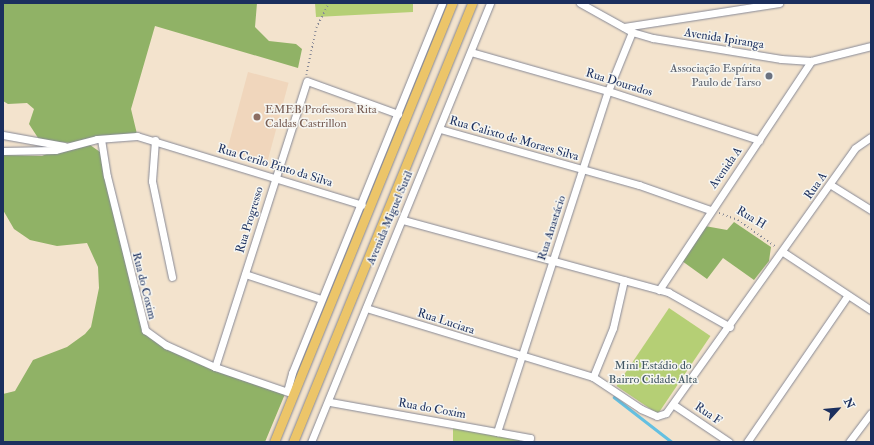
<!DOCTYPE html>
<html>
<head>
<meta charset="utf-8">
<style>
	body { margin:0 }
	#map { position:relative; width:874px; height:445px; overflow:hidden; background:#f3e3cd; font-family:"IM FELL Double Pica",serif }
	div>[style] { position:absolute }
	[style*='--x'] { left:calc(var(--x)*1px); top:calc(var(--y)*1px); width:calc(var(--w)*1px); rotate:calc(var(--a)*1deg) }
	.built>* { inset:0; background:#f0d6bc; transform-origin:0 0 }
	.green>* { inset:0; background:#b5cf75; transform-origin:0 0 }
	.forest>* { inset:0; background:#90b266 }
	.stream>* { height:2.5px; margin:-1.25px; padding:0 1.25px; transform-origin:1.25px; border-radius:1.25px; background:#64c0e1 }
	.path>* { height:1.5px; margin-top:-0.75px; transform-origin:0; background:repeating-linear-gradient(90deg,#878996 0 1px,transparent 0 4px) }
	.roads { filter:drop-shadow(0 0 1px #878996) drop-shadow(0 0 1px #878996) }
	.minor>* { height:7px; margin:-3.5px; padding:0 3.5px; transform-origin:3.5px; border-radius:3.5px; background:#fff }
	.major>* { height:9px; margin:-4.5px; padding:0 4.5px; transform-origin:4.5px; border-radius:4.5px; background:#ecc569 }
	.dots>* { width:11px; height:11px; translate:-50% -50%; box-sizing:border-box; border:2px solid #f6f6f2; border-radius:50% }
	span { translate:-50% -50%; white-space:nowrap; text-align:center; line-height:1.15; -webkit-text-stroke:3px #f6f6f2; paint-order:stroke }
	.street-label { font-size:12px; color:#1b2f5e }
	.worship-label { font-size:12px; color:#5b616d }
	.right { translate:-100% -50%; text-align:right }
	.education-label { font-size:12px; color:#785e54 }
	.left { translate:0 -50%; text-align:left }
	.park-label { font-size:12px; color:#425764 }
	.frame { position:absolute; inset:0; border:4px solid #1b2f5e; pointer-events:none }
	.north { position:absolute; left:818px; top:389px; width:40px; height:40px; -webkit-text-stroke:3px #f6f6f2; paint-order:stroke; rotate:63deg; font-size:11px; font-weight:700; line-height:16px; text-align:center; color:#1b2f5e }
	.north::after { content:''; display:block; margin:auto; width:14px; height:18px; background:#1b2f5e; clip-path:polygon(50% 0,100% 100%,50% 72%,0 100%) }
</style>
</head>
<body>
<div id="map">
	<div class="built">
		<div style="left:248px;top:72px;width:42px;height:82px;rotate:15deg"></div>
	</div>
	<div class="green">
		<div style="clip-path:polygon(315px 3px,413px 3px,413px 12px,316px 17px)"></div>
		<div style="left:669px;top:308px;width:50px;height:94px;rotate:34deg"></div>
		<div style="clip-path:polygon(453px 427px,520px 439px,520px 442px,453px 442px)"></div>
	</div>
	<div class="forest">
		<div style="clip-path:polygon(3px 3px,257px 3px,255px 27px,269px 41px,296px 44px,302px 49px,298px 68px,155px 26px,131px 109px,137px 134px,83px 140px,100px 152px,150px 338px,285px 394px,265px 442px,3px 442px,3px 394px,15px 391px,33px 360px,67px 347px,85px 334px,91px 327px,99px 288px,98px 267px,87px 243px,57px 246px,30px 240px,14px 229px,3px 210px,3px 155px,42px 156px,72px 143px,40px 141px,29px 124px,34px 109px,27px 103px,8px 104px,3px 101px)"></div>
		<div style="clip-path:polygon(734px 222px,771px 247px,769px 261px,754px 280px,723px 258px,707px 279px,682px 261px,705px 226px,727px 230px)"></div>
	</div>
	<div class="stream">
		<div style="--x:614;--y:397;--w:73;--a:37.8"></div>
	</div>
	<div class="path">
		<div style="--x:306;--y:75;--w:48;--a:-78"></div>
		<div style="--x:316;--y:28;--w:28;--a:-63"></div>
		<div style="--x:719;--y:213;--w:20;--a:20"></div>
		<div style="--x:738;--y:220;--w:47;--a:35.4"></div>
	</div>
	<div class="roads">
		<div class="minor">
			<div style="--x:580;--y:3;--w:60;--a:29.1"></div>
			<div style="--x:632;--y:32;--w:22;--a:16"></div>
			<div style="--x:653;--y:38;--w:130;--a:9.3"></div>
			<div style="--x:781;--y:59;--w:30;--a:4"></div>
			<div style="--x:811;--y:61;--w:62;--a:-14"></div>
			<div style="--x:624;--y:27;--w:157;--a:-8.8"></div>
			<div style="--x:471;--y:52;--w:142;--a:15.9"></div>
			<div style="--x:608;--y:91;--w:159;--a:18"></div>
			<div style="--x:440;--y:129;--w:207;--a:15.7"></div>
			<div style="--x:639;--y:185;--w:75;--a:19.4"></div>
			<div style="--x:3;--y:135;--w:62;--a:10.2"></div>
			<div style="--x:101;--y:139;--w:37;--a:81"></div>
			<div style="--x:107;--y:176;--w:159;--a:76.1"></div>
			<div style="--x:145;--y:330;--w:26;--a:36"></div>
			<div style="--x:166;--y:345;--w:54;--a:24.2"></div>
			<div style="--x:215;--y:367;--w:77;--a:18.9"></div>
			<div style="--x:155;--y:140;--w:41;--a:94.2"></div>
			<div style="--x:152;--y:181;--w:98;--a:78.2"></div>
			<div style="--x:3;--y:151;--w:52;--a:-1.1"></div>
			<div style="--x:55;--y:150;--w:43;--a:-14.7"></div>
			<div style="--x:97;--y:139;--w:40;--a:-4.3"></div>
			<div style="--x:137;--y:136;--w:235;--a:17"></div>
			<div style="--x:831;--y:185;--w:47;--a:32"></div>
			<div style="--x:403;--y:220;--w:275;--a:15.2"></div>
			<div style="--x:668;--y:292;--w:71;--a:29.4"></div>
			<div style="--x:783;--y:252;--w:105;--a:33.4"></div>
			<div style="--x:245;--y:274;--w:80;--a:18.2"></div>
			<div style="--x:659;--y:290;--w:275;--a:-56.4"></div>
			<div style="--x:366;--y:308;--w:237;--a:16.9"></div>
			<div style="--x:593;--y:377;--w:53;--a:-67.8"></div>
			<div style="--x:613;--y:328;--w:49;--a:-77.1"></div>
			<div style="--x:215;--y:367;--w:300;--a:-72.2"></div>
			<div style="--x:307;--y:81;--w:97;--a:19.9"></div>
			<div style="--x:593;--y:377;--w:58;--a:33.7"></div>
			<div style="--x:641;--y:409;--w:17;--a:24"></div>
			<div style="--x:657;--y:416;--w:9;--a:-18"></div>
			<div style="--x:666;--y:413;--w:325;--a:-54.5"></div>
			<div style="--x:855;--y:148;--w:19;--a:-35"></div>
			<div style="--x:293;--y:396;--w:9;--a:-122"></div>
			<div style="--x:288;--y:388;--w:16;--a:-75"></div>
			<div style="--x:292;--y:373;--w:399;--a:-67.9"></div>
			<div style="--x:330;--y:402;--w:203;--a:10.2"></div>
			<div style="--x:530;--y:438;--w:4;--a:104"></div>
			<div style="--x:674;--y:405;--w:66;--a:33.9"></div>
			<div style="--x:497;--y:432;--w:359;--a:-72"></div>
			<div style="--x:608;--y:91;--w:64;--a:-67.9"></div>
			<div style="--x:311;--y:442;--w:474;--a:-67.8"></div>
			<div style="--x:747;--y:442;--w:178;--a:-55.5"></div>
			<div style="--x:849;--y:442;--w:36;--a:-53"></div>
		</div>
		<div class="major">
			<div style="--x:274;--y:442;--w:474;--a:-67.9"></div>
			<div style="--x:293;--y:442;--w:474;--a:-67.8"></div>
		</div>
	</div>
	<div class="dots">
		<div style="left:769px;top:76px;background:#6b7280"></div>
		<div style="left:257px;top:117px;background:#8d6e63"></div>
	</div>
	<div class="street-label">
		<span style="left:724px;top:39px;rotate:9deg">Avenida Ipiranga</span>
		<span style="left:619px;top:83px;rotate:17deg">Rua Dourados</span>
		<span style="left:514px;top:139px;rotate:16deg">Rua Calixto de Moraes Silva</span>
		<span style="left:275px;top:166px;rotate:17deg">Rua Cerilo Pinto da Silva</span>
		<span style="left:726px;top:168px;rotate:-55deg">Avenida A</span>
		<span style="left:816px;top:186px;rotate:-55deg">Rua A</span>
		<span style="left:390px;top:218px;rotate:-67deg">Avenida Miguel Sutil</span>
		<span style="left:751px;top:218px;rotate:31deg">Rua H</span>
		<span style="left:250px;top:220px;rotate:-73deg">Rua Progresso</span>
		<span style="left:552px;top:228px;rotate:-72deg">Rua Anastácio</span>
		<span style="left:144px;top:286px;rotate:76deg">Rua do Coxim</span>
		<span style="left:446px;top:322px;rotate:18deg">Rua Luciara</span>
		<span style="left:432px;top:409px;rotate:10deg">Rua do Coxim</span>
		<span style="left:708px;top:414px;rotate:34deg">Rua F</span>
	</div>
	<div class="worship-label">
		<span class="right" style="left:761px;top:76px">Associação Espírita<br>Paulo de Tarso</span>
	</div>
	<div class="education-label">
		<span class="left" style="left:265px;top:117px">EMEB Professora Rita<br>Caldas Castrillon</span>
	</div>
	<div class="park-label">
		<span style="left:653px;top:373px">Mini Estádio do<br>Bairro Cidade Alta</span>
	</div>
	<div class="frame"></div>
	<div class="north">N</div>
</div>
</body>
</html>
